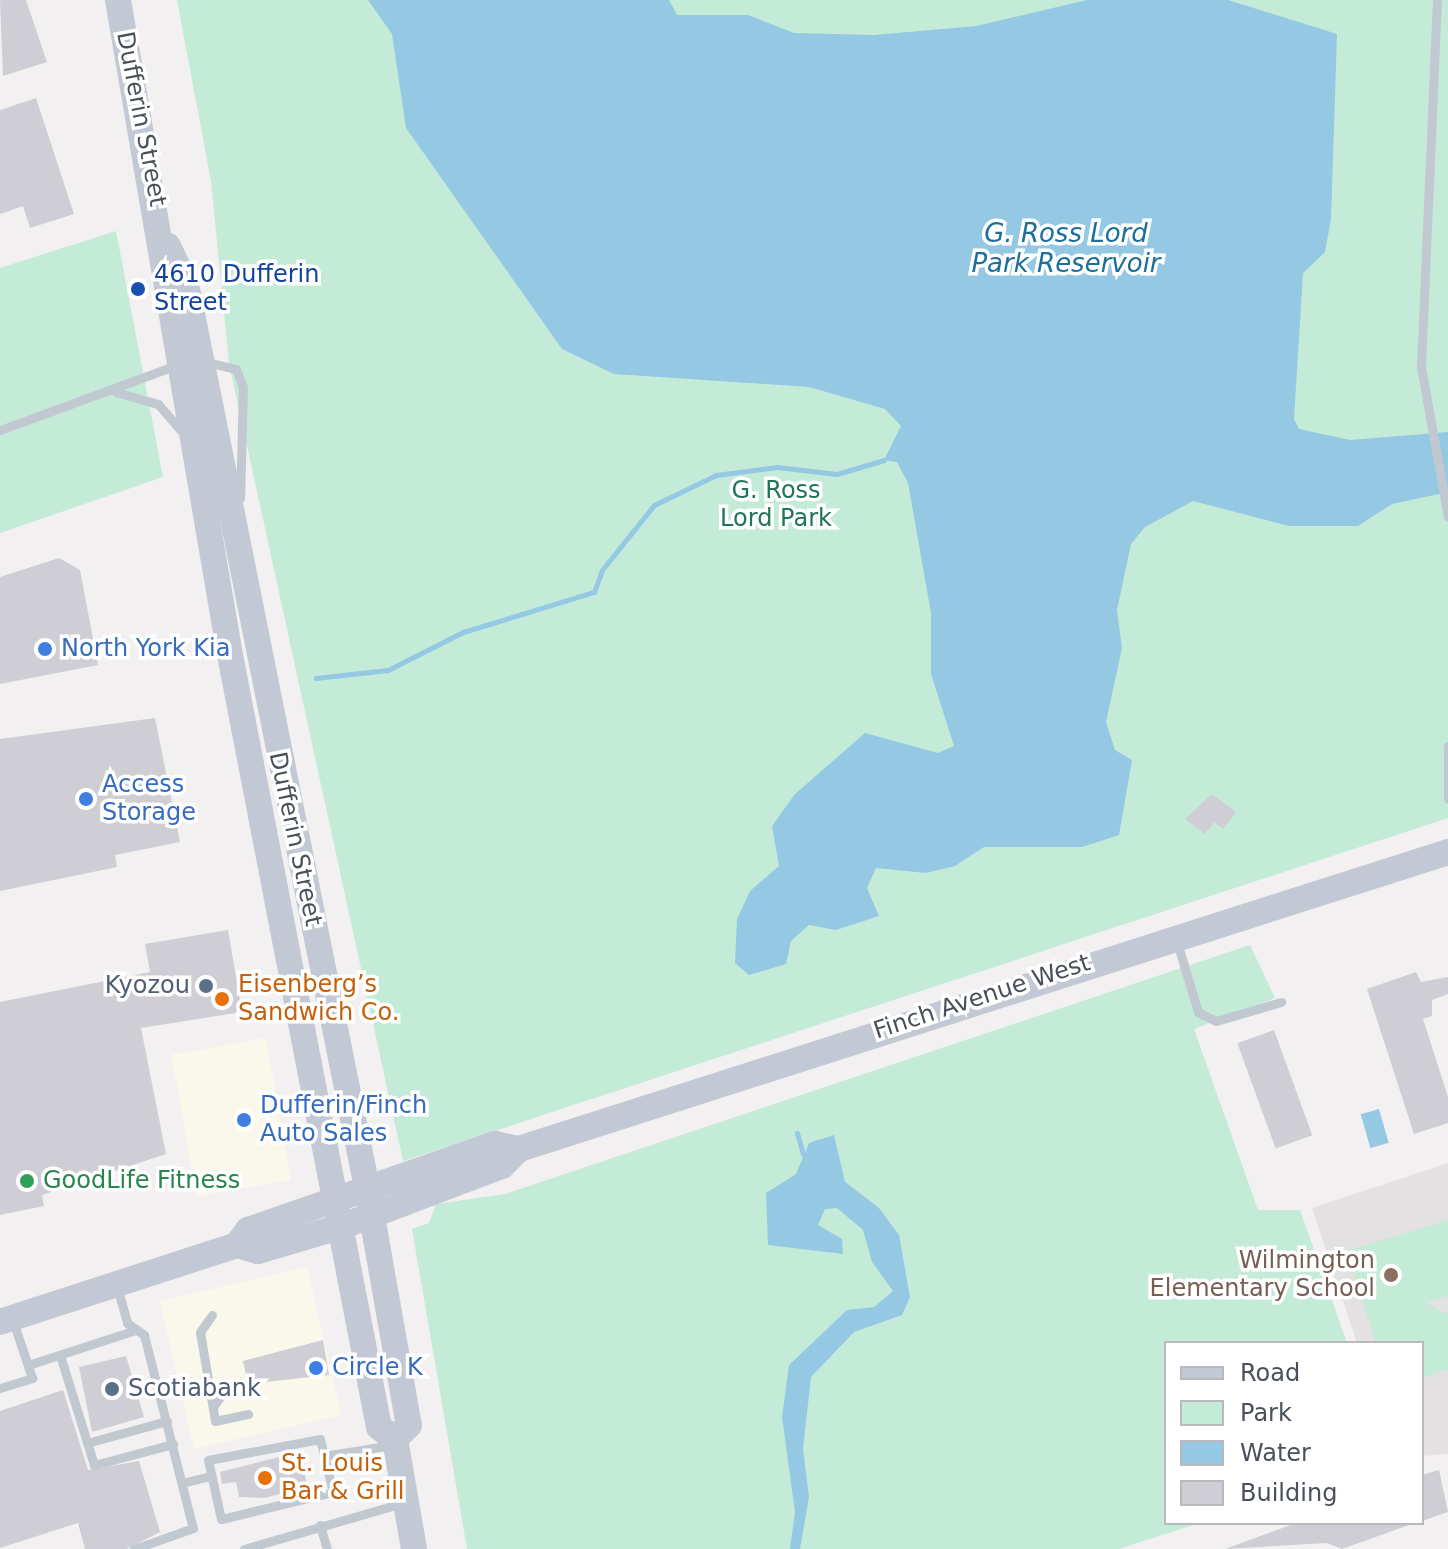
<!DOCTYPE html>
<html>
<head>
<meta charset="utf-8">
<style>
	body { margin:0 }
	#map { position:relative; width:1448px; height:1549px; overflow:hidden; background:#f2f0f0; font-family:"DejaVu Sans",sans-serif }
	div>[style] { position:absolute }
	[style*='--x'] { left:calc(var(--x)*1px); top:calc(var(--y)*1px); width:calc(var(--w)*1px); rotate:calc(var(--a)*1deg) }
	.commercial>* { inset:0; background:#faf8eb; transform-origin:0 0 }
	.education>* { inset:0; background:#e3e1e1 }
	.green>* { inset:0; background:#c3ebd8 }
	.water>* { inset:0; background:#95c8e3; transform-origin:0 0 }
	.stream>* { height:5px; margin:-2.5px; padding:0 2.5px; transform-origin:2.5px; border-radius:2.5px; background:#95c8e3 }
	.building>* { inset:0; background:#ceced4; transform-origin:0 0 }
	.service>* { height:9px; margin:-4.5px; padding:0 4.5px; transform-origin:4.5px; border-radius:4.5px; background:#c2c8d0 }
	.secondary>* { height:26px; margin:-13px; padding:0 13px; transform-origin:13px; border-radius:13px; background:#c3c9d4 }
	.dots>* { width:22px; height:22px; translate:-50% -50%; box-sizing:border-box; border:4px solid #fff; border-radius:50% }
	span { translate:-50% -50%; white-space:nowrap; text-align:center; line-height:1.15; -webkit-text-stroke:7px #fff; paint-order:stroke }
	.street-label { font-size:24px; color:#4a505b }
	.transit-label { font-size:24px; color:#164399 }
	.left { translate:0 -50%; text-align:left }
	.park-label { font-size:24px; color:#217557 }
	.shop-label { font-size:24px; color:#366cbe }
	.food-label { font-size:24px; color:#c56008 }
	.service-label { font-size:24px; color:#4e5e75 }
	.right { translate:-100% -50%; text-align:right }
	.leisure-label { font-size:24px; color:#27864d }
	.education-label { font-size:24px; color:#785e54 }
	.water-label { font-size:26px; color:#1c6f9c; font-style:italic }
	.legend { position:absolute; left:1164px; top:1341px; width:260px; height:184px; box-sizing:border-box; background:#fff; border:2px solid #b7b9bd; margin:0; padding:10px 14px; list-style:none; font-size:24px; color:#4a505b }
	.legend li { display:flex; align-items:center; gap:16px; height:40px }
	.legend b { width:40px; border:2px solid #b7b9bd }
</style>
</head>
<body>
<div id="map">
	<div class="commercial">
		<div style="left:266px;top:1038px;width:144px;height:96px;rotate:80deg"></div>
		<div style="left:307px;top:1267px;width:152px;height:151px;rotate:77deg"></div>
	</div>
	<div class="education">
		<div style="clip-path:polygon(1448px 1163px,1448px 1454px,1422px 1456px,1422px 1343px,1357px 1343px,1312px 1208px)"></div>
	</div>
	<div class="green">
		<div style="clip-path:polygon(177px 0,1448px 0,1448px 818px,403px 1161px,229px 363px,211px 181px)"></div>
		<div style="clip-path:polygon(116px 231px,163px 477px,0 533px,0 268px)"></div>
		<div style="clip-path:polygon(1250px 945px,1275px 998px,1194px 1029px,1258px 1210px,1300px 1210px,1347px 1343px,1166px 1343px,1166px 1523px,1199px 1523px,1119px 1549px,467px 1549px,412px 1229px,429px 1223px,436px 1204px,505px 1194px)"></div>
		<div style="clip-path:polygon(1448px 1220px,1448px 1296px,1425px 1303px,1448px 1314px,1448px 1369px,1422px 1378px,1422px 1343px,1376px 1343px,1346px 1251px)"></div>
	</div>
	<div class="water">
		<div style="clip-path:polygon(368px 0,669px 0,677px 15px,748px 15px,794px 33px,874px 35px,976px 26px,1087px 0,1228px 0,1337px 34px,1331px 219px,1325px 252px,1303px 273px,1294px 419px,1299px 429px,1350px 440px,1448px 432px,1448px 492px,1392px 504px,1358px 526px,1289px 526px,1193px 501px,1145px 527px,1131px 544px,1117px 610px,1122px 648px,1106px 722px,1115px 750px,1132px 760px,1119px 835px,1082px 847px,984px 847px,955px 866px,926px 873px,876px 868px,867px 888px,879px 916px,836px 930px,809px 925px,791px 941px,786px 964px,749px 975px,735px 963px,737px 919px,750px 891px,779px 866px,772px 826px,795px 794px,865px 733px,938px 753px,954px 746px,931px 674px,931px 613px,908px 483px,897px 462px,884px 460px,901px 426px,885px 409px,809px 387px,614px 374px,562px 349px,406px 128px,392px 34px)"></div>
		<div style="left:1379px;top:1109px;width:35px;height:19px;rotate:74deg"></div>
		<div style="clip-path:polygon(834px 1135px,845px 1182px,879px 1208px,899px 1235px,910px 1297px,902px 1315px,854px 1332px,811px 1377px,803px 1449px,809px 1497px,800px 1549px,790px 1549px,795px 1512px,782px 1417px,789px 1365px,847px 1310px,874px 1307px,893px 1291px,872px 1262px,863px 1230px,837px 1208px,825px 1209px,818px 1225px,842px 1239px,843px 1254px,768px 1245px,766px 1193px,796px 1174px,809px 1143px)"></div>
	</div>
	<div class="stream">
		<div style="--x:316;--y:678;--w:72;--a:-6.3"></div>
		<div style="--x:388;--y:670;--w:84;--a:-26.9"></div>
		<div style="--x:463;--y:632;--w:137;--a:-17"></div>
		<div style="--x:594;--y:592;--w:23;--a:-70"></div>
		<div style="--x:602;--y:570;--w:83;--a:-51.3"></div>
		<div style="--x:654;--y:505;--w:69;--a:-25.8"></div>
		<div style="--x:716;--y:475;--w:62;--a:-7.5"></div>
		<div style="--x:777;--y:467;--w:60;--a:6.7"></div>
		<div style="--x:837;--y:474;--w:49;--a:-16.6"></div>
		<div style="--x:797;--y:1133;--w:22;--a:74"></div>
	</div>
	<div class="building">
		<div style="clip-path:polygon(0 0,26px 0,47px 62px,3px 76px)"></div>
		<div style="clip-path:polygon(36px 98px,74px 214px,30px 228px,23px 206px,0 214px,0 110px)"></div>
		<div style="clip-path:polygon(59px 558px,80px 570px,98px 665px,0 684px,0 577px)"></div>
		<div style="clip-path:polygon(155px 718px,180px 842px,115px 855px,117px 867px,0 891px,0 739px)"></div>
		<div style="clip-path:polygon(1212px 794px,1236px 812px,1223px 829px,1214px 822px,1205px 834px,1185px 819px)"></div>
		<div style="clip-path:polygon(228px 930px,242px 1012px,141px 1028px,166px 1154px,42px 1195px,44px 1206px,0 1215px,0 1002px,150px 972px,145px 944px)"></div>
		<div style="clip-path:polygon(1416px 972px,1421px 982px,1448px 977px,1448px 994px,1432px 1000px,1432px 1016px,1423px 1019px,1448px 1097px,1448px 1123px,1414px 1134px,1367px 989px)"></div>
		<div style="left:1274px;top:1030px;width:112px;height:39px;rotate:70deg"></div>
		<div style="clip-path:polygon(323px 1340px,329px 1375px,248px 1384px,243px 1361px)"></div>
		<div style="clip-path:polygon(126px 1356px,144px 1417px,92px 1432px,79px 1367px)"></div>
		<div style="clip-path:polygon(63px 1390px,88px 1470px,139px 1461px,160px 1532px,127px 1549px,85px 1549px,78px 1523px,0 1548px,0 1411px)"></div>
		<div style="clip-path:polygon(279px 1457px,302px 1459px,307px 1486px,265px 1498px,239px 1497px,236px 1482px,222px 1484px,220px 1472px)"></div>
		<div style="clip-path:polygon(1439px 1470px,1448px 1512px,1422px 1521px,1422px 1475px)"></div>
		<div style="clip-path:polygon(1296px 1523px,1409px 1523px,1409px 1525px,1342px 1549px,1327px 1543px,1225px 1549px)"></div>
	</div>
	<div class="service">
		<div style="--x:1437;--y:0;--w:367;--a:92.5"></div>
		<div style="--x:1421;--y:367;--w:152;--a:79.8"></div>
		<div style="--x:203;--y:361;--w:34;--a:14"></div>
		<div style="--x:236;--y:369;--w:19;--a:69"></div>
		<div style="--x:243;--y:387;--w:111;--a:91.5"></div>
		<div style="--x:116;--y:392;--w:44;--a:15.9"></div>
		<div style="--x:158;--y:404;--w:37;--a:49"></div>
		<div style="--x:0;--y:430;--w:189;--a:-20.2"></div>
		<div style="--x:1448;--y:746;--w:53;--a:90"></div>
		<div style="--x:1177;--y:942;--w:73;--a:73.3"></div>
		<div style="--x:1198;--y:1012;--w:20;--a:27"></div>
		<div style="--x:1216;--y:1021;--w:68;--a:-16.3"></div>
		<div style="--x:117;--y:1287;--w:37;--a:74"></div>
		<div style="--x:127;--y:1323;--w:21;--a:35"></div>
		<div style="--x:144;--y:1335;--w:199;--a:75.8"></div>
		<div style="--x:193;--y:1528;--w:63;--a:160.4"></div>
		<div style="--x:212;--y:1315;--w:21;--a:125"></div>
		<div style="--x:200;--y:1332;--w:90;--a:80.4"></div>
		<div style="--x:215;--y:1421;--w:34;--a:-12"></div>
		<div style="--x:60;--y:1355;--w:115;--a:72.8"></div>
		<div style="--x:94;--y:1465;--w:82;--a:-14.9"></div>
		<div style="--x:28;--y:1365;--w:114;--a:-18"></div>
		<div style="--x:0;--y:1388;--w:34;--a:-17"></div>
		<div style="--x:32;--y:1378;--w:60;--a:-108.4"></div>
		<div style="--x:213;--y:1407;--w:16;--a:-55"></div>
		<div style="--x:222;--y:1394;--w:22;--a:-8"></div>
		<div style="--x:320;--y:1439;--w:55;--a:76.2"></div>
		<div style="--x:333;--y:1492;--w:115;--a:166.4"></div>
		<div style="--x:221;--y:1519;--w:60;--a:-102.4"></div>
		<div style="--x:208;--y:1460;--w:114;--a:-10.6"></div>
		<div style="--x:87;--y:1443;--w:83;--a:-15.4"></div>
		<div style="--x:324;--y:1456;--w:69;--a:-9.2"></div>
		<div style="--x:182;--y:1483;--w:30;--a:-14"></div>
		<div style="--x:320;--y:1525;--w:25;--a:74"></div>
		<div style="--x:244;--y:1549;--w:165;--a:-16.2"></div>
	</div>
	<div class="secondary">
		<div style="--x:118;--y:0;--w:665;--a:80.3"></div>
		<div style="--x:230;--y:655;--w:786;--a:79.08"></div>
		<div style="--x:379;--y:1427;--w:20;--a:37"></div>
		<div style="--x:395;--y:1439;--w:112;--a:80.2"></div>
		<div style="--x:168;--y:246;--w:42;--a:64.7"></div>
		<div style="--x:186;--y:284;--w:922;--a:78.68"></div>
		<div style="--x:367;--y:1188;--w:241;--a:80"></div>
		<div style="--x:409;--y:1425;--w:20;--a:135"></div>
		<div style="--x:237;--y:1245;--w:19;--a:-54"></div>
		<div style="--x:248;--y:1230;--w:262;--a:-19.2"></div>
		<div style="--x:495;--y:1144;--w:25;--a:12"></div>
		<div style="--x:0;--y:1322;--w:249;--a:-18"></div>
		<div style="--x:237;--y:1245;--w:22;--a:16"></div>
		<div style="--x:258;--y:1251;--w:89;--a:-16.4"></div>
		<div style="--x:343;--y:1226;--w:170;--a:-20.7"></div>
		<div style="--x:502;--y:1166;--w:24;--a:-45"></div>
		<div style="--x:519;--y:1149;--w:975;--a:-17.73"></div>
	</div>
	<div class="dots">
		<div style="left:138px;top:289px;background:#1a4fb4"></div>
		<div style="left:45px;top:649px;background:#3f7fe0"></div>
		<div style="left:86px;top:799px;background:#3f7fe0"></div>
		<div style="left:206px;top:986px;background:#5c6f8a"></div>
		<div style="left:222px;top:999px;background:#e8710a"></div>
		<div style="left:244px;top:1120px;background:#3f7fe0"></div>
		<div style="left:27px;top:1181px;background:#2e9e5b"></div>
		<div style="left:1391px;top:1275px;background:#8d6e63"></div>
		<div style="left:316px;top:1368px;background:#3f7fe0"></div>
		<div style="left:112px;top:1389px;background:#5c6f8a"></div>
		<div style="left:265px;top:1478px;background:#e8710a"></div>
	</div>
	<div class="street-label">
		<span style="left:141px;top:119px;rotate:79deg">Dufferin Street</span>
		<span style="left:295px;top:839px;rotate:78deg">Dufferin Street</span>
		<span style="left:982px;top:997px;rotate:-18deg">Finch Avenue West</span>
	</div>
	<div class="transit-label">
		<span class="left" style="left:154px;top:289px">4610 Dufferin<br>Street</span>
	</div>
	<div class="park-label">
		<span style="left:776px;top:505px">G. Ross<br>Lord Park</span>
	</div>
	<div class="shop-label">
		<span class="left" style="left:61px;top:649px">North York Kia</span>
		<span class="left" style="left:102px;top:799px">Access<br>Storage</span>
		<span class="left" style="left:260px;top:1120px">Dufferin/Finch<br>Auto Sales</span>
		<span class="left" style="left:332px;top:1368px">Circle K</span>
	</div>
	<div class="food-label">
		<span class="left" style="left:238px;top:999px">Eisenberg’s<br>Sandwich Co.</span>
		<span class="left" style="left:281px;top:1478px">St. Louis<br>Bar &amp; Grill</span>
	</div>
	<div class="service-label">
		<span class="right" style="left:190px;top:986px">Kyozou</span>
		<span class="left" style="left:128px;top:1389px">Scotiabank</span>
	</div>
	<div class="leisure-label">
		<span class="left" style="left:43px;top:1181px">GoodLife Fitness</span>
	</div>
	<div class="education-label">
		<span class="right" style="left:1375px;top:1275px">Wilmington<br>Elementary School</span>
	</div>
	<div class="water-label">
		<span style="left:1066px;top:249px">G. Ross Lord<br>Park Reservoir</span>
	</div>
	<ul class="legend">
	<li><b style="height:10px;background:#c3c9d4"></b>Road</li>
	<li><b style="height:22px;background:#c3ebd8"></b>Park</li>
	<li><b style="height:22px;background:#95c8e3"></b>Water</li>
	<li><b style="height:22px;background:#ceced4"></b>Building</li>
	</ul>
</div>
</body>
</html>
